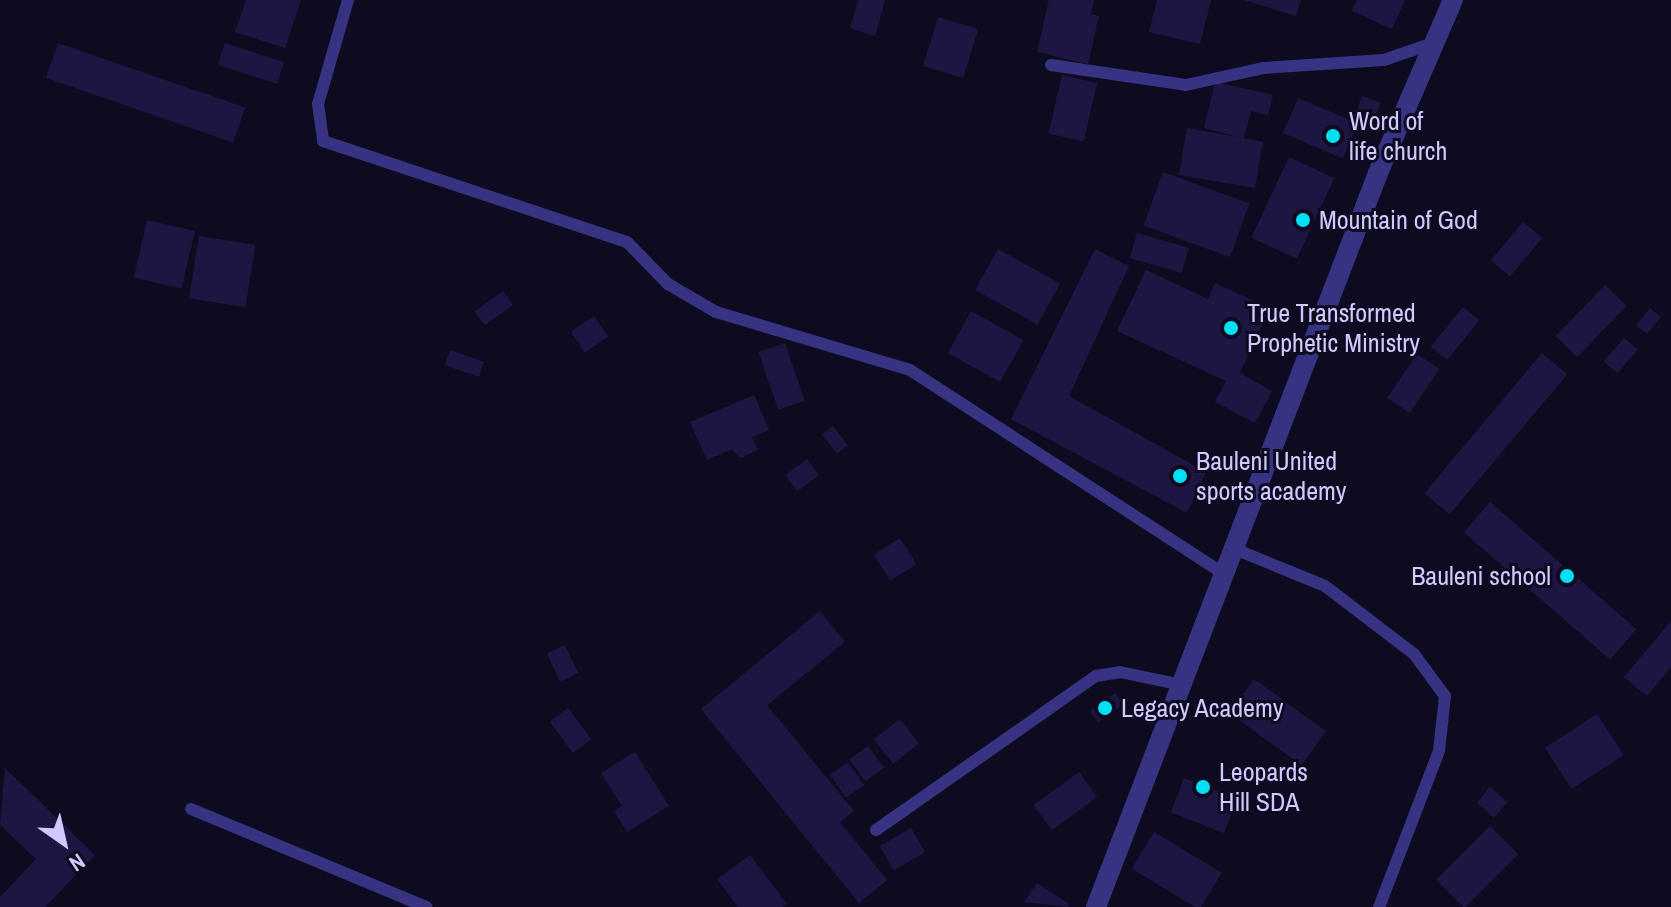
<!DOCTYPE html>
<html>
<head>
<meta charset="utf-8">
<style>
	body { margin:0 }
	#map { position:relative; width:1671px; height:907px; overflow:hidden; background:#0e0b20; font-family:"Archivo Narrow",sans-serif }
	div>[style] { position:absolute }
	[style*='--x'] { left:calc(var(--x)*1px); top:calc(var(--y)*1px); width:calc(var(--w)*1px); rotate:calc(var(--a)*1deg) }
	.building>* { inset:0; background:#1e1642; transform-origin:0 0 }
	.service>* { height:12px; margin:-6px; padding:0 6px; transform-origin:6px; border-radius:6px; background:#353382 }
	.minor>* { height:20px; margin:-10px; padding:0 10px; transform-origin:10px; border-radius:10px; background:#353382 }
	.dots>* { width:22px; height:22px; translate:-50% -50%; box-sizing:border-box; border:4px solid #0e0b20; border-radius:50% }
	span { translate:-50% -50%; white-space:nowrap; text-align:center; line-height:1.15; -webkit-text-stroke:6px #0e0b20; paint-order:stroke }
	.poi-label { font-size:26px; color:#cfcaff }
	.left { translate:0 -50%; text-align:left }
	.right { translate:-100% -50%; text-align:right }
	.north { position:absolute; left:24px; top:803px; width:80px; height:80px; -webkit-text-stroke:6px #0e0b20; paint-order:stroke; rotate:146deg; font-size:22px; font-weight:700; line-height:32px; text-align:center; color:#cfcaff }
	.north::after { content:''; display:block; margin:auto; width:28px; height:36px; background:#cfcaff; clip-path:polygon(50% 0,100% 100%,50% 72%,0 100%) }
</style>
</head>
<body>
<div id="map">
	<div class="building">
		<div style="clip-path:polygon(246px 0,301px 0,285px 48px,235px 32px)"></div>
		<div style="clip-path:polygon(858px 0,885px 0,875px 36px,850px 28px)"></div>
		<div style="clip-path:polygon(1049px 0,1094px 0,1091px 14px,1099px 16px,1088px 64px,1037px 52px)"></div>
		<div style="clip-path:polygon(1157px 0,1211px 0,1200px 44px,1149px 32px)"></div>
		<div style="clip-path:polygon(1244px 0,1301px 0,1296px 16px)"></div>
		<div style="clip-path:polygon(1357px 0,1405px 0,1392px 29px,1352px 11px)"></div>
		<div style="left:938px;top:17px;width:42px;height:51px;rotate:17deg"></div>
		<div style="left:58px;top:43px;width:198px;height:37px;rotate:19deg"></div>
		<div style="left:225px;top:43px;width:62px;height:23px;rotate:18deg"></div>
		<div style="left:1062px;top:75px;width:36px;height:60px;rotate:13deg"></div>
		<div style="clip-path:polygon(1215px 82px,1273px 95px,1268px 115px,1251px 111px,1244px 138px,1263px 142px,1255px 188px,1179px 175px,1187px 128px,1242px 138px,1204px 128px)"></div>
		<div style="left:1362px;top:96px;width:20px;height:22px;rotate:20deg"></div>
		<div style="left:1298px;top:98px;width:65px;height:38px;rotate:23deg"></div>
		<div style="left:1289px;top:157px;width:50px;height:89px;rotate:25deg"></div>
		<div style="left:1163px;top:172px;width:92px;height:57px;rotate:20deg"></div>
		<div style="left:147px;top:220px;width:49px;height:59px;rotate:13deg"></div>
		<div style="left:1523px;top:222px;width:25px;height:50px;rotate:40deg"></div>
		<div style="left:1137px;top:233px;width:54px;height:26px;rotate:16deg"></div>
		<div style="left:199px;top:236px;width:57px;height:63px;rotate:9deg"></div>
		<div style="left:998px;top:249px;width:71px;height:47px;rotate:29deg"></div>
		<div style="clip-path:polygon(1095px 249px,1129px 266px,1069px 396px,1206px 472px,1187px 513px,1011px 419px)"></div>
		<div style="clip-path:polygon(1146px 270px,1208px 299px,1215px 283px,1270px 308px,1240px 373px,1272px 391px,1255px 423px,1215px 402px,1226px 381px,1117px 331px)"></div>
		<div style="left:1605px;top:285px;width:30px;height:71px;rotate:44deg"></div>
		<div style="left:503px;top:291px;width:17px;height:35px;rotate:54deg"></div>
		<div style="left:1463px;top:307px;width:21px;height:51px;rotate:39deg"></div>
		<div style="left:1650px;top:308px;width:14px;height:22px;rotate:39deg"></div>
		<div style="left:971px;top:311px;width:60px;height:48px;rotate:29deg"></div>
		<div style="left:594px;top:316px;width:25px;height:28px;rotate:56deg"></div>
		<div style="left:1624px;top:338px;width:18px;height:31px;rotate:41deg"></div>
		<div style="left:785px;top:343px;width:61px;height:28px;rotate:71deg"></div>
		<div style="left:450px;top:350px;width:36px;height:16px;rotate:19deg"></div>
		<div style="left:1542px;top:353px;width:33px;height:183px;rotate:40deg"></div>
		<div style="left:1417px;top:354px;width:27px;height:53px;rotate:34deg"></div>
		<div style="clip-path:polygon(754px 395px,769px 430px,752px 437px,758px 450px,740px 458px,732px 449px,707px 460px,690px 422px)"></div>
		<div style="left:833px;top:426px;width:24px;height:14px;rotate:52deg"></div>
		<div style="left:807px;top:459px;width:20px;height:27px;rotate:53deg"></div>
		<div style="left:1490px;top:502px;width:194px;height:40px;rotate:41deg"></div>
		<div style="left:900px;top:538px;width:31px;height:31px;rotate:58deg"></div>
		<div style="clip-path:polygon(820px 611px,845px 642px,767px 705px,854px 811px,840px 822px,887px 880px,859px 903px,701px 709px)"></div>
		<div style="clip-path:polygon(1671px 621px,1671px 667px,1647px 696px,1624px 677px)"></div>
		<div style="left:565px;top:645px;width:31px;height:20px;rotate:65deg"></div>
		<div style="left:1254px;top:679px;width:89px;height:42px;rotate:36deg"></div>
		<div style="left:1115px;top:693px;width:14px;height:31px;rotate:54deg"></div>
		<div style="left:568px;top:708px;width:39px;height:23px;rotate:53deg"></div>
		<div style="left:1597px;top:714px;width:49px;height:62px;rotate:57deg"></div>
		<div style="left:900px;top:719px;width:31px;height:33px;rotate:52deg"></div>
		<div style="left:868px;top:746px;width:27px;height:23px;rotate:54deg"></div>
		<div style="clip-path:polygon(635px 752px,669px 806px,627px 832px,614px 811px,622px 806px,601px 773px)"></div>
		<div style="left:848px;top:762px;width:28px;height:22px;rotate:55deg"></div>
		<div style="clip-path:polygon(5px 768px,95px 855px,45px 907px,0 907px,0 897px,36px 859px,0 825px)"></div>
		<div style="left:1079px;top:772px;width:31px;height:56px;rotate:54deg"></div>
		<div style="left:1184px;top:778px;width:57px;height:37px;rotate:21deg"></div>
		<div style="left:1490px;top:787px;width:23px;height:21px;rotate:40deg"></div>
		<div style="left:1490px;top:826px;width:40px;height:76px;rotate:45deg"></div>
		<div style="left:911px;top:828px;width:28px;height:36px;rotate:60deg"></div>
		<div style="left:1154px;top:832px;width:79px;height:43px;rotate:31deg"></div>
		<div style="clip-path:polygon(750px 855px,787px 904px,782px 907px,738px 907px,717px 879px)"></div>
		<div style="clip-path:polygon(1037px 883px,1069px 904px,1068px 907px,1024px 902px)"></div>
	</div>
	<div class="service">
		<div style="--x:348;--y:0;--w:108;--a:106.1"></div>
		<div style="--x:318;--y:104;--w:37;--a:82"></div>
		<div style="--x:323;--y:141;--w:320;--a:18.4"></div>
		<div style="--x:627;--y:242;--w:59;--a:45.7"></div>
		<div style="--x:668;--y:284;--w:56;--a:30.3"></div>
		<div style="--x:716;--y:312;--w:202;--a:16.6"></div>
		<div style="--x:910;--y:370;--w:378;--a:33"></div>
		<div style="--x:1051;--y:65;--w:136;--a:8.4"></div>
		<div style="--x:1186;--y:85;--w:80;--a:-12.3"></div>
		<div style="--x:1264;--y:68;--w:120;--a:-3.8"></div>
		<div style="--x:1384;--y:60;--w:52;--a:-19.1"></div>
		<div style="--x:1237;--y:550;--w:95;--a:22.2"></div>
		<div style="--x:1325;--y:586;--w:112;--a:37.4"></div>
		<div style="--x:1414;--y:654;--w:52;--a:53.6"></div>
		<div style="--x:1445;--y:696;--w:55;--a:96.2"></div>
		<div style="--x:1439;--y:751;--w:167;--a:111"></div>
		<div style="--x:191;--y:809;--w:255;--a:22.6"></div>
		<div style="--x:876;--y:830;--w:269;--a:-35"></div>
		<div style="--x:1096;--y:676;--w:24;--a:-9"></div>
		<div style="--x:1120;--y:672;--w:63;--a:11.8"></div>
	</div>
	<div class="minor">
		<div style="--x:1096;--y:907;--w:786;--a:-68.98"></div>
		<div style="--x:1378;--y:173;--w:189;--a:-66.6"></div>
	</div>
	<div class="dots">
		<div style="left:1333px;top:136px;background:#00e0f5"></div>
		<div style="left:1303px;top:220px;background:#00e0f5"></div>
		<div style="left:1231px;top:328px;background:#00e0f5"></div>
		<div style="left:1180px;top:476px;background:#00e0f5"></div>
		<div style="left:1567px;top:576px;background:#00e0f5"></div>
		<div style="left:1105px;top:708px;background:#00e0f5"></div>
		<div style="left:1203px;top:787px;background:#00e0f5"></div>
	</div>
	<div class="poi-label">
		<span class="left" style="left:1349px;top:136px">Word of<br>life church</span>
		<span class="left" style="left:1319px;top:220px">Mountain of God</span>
		<span class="left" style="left:1247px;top:328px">True Transformed<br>Prophetic Ministry</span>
		<span class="left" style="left:1196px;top:476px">Bauleni United<br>sports academy</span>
		<span class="right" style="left:1551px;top:576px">Bauleni school</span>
		<span class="left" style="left:1121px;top:708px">Legacy Academy</span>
		<span class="left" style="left:1219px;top:787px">Leopards<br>Hill SDA</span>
	</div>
	<div class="north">N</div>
</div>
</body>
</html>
